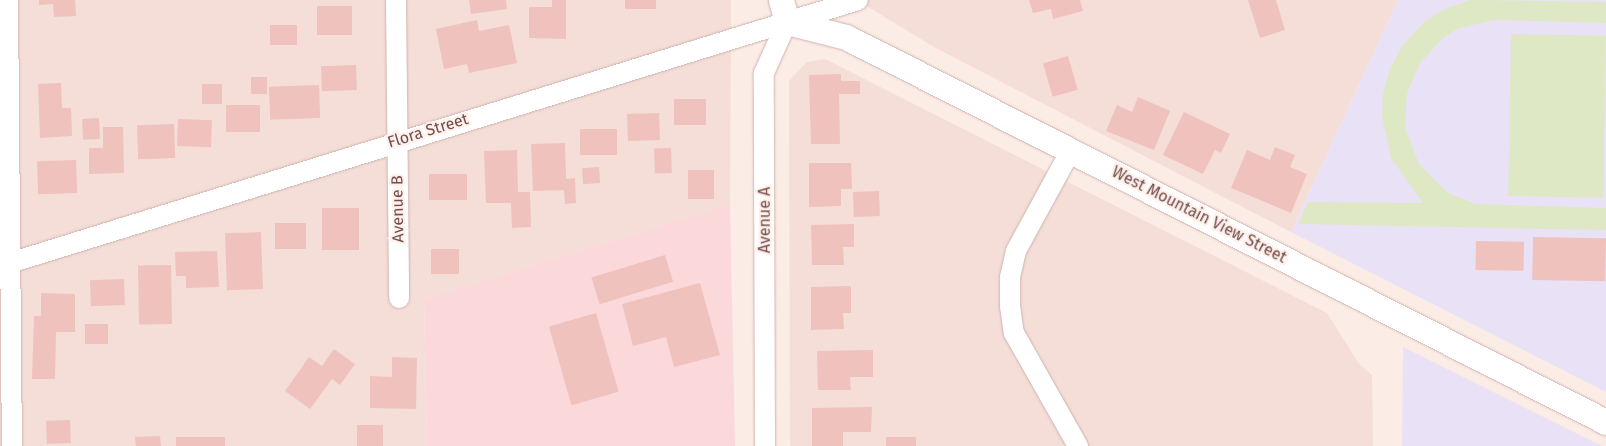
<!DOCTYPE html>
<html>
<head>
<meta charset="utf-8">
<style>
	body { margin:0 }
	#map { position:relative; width:1606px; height:446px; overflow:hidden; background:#fbece5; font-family:"Fira Sans",sans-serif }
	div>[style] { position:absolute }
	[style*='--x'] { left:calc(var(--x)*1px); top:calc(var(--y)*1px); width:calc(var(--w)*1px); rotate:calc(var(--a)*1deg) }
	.residential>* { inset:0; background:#f4ded7 }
	.commercial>* { inset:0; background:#fbd9da }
	.education>* { inset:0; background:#e9e2f7 }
	.green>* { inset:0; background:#dee8c4; transform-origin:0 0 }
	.building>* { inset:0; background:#efc2be; transform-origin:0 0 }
	.roads { filter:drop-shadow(0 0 1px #ceb3af) drop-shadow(0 0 1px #ceb3af) }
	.minor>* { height:20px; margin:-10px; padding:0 10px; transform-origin:10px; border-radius:10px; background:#fff }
	.tertiary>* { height:25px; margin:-12.5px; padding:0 12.5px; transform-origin:12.5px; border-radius:12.5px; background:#fff }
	span { translate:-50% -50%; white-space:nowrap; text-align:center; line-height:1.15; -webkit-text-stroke:4.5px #fef1eb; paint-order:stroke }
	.street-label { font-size:16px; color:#734d4c }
</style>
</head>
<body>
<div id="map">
	<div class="residential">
		<div style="clip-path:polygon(0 0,731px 0,730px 204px,424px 299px,427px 446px,0 446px)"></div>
		<div style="clip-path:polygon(857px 0,1398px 0,1291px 232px,934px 47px)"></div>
		<div style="clip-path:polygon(825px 59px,1327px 313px,1359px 364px,1372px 375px,1373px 446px,790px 446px,789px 81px,807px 62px)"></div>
	</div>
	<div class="commercial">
		<div style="clip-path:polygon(730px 204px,735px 446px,427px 446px,424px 299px)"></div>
	</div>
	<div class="education">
		<div style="clip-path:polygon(1398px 0,1606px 0,1606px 392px,1291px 232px)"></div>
		<div style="clip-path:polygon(1403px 347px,1602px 446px,1402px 446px)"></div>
	</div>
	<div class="green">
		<div style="clip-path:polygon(1470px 0,1606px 2px,1606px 23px,1494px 20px,1457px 29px,1443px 38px,1420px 63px,1407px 93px,1405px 128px,1419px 164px,1448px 193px,1476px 204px,1606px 208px,1606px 230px,1298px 224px,1308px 202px,1423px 203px,1391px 158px,1382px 116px,1383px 95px,1389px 71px,1402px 46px,1424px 22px,1443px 10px)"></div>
		<div style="left:1511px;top:34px;width:95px;height:162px;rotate:1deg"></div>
	</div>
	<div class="building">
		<div style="clip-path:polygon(39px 0,75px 0,76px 16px,54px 17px,53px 4px,39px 5px)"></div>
		<div style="clip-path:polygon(469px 0,506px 0,507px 9px,471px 14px)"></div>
		<div style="clip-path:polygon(552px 0,566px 0,566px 39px,529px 38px,529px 7px,552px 7px)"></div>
		<div style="left:625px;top:0;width:31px;height:9px"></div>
		<div style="clip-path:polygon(1029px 0,1080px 0,1083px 11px,1053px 19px,1051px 9px,1033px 13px)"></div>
		<div style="clip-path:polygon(1248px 0,1276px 0,1285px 30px,1260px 38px)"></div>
		<div style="left:317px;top:6px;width:35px;height:29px"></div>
		<div style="clip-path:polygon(477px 20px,479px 31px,509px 25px,517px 63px,469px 73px,467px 64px,444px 69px,436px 29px)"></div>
		<div style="left:270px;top:25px;width:27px;height:20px"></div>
		<div style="left:1068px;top:56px;width:35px;height:26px;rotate:74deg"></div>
		<div style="left:356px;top:65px;width:25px;height:35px;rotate:88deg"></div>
		<div style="clip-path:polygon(841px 74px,841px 81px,860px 81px,860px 94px,839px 94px,840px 144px,811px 144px,809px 75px)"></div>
		<div style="left:251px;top:77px;width:16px;height:17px"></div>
		<div style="clip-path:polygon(61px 83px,62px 108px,71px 108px,72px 136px,40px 138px,38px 84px)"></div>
		<div style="left:222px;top:84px;width:20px;height:20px;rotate:90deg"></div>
		<div style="left:319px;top:85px;width:33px;height:50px;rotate:88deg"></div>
		<div style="clip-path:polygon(1138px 97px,1170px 111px,1154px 150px,1106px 131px,1117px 105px,1132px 112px)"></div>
		<div style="left:706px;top:99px;width:26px;height:32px;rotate:90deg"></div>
		<div style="left:226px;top:105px;width:34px;height:27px"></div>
		<div style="clip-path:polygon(1184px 112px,1230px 134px,1221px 153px,1215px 150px,1203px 174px,1163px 155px)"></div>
		<div style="left:659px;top:113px;width:27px;height:32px;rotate:88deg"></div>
		<div style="left:99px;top:118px;width:21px;height:17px;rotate:87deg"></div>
		<div style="left:178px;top:119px;width:34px;height:27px;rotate:2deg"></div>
		<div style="left:174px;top:124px;width:34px;height:37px;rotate:88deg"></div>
		<div style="clip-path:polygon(103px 127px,123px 127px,124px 173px,89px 174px,89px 148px,103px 148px)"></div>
		<div style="left:580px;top:129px;width:37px;height:26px"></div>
		<div style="clip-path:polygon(565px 143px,566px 179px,575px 178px,576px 203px,565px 204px,564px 190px,533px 191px,531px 144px)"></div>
		<div style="clip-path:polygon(1275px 147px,1295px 155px,1290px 167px,1307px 174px,1291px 213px,1231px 188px,1247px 150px,1270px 160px)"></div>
		<div style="left:671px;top:148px;width:25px;height:17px;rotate:88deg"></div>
		<div style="clip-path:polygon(517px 150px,518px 192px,530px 192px,531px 227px,512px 228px,511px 203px,486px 203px,484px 151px)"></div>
		<div style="left:76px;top:160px;width:33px;height:39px;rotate:88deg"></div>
		<div style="clip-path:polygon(809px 163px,851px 163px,852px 189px,841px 189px,841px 206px,809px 207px)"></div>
		<div style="left:599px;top:167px;width:16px;height:17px;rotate:86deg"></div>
		<div style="left:688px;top:170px;width:26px;height:29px"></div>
		<div style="left:429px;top:174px;width:38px;height:26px"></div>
		<div style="left:879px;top:191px;width:25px;height:26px;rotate:88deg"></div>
		<div style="left:322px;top:208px;width:37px;height:42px"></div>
		<div style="left:275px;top:223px;width:31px;height:26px"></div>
		<div style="clip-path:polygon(854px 224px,854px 247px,843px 247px,844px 265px,812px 265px,811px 225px)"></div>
		<div style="left:261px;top:232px;width:57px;height:36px;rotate:88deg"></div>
		<div style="left:1533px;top:237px;width:73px;height:43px;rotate:1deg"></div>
		<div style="left:1476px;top:241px;width:48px;height:29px;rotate:1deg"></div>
		<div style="left:431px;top:249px;width:28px;height:25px"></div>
		<div style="clip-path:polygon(217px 251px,219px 287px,186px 288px,186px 276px,176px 276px,175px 252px)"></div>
		<div style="left:665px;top:255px;width:28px;height:77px;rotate:73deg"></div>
		<div style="left:171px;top:265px;width:59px;height:33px;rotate:89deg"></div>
		<div style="left:124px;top:279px;width:26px;height:34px;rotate:88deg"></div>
		<div style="clip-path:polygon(700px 283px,720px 355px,674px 367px,666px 337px,633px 346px,622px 304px)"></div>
		<div style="clip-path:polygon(851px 286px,851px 313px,843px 313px,844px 329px,811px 330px,811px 287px)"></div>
		<div style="clip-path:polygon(41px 293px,75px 294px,75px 332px,56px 332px,55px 379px,32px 379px,34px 316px,41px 316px)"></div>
		<div style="left:596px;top:313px;width:82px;height:49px;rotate:74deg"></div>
		<div style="left:108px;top:324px;width:20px;height:23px;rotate:90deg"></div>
		<div style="clip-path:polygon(334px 349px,355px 364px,340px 385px,332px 379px,310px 409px,285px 391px,309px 357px,322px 366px)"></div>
		<div style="clip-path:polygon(873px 350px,873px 377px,850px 377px,851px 390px,818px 390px,817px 351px)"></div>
		<div style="clip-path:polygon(392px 357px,417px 358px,416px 409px,370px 408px,370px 376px,392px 377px)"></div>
		<div style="clip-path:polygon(872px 407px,871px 432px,843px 432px,843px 446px,812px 446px,812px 408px)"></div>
		<div style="left:70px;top:420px;width:23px;height:24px;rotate:88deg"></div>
		<div style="left:383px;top:425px;width:21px;height:26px;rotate:90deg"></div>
		<div style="clip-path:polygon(160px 436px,161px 446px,136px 446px,135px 437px)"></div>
		<div style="left:176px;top:437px;width:49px;height:9px"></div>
		<div style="left:886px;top:437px;width:30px;height:9px"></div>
	</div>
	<div class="roads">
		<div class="minor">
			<div style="--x:8;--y:0;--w:446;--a:89.5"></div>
			<div style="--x:396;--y:0;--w:298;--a:89.4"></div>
			<div style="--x:1071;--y:150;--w:115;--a:118.6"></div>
			<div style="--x:1016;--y:251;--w:28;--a:103"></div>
			<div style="--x:1010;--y:278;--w:28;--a:90"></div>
			<div style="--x:1010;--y:306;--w:27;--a:82"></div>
			<div style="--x:1014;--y:333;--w:130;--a:60.5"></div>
			<div style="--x:0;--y:266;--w:898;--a:-17.22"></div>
			<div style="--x:765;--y:446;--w:373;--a:-90.2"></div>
			<div style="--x:764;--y:73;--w:56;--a:-65.7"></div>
		</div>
		<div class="tertiary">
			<div style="--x:781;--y:0;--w:23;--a:75"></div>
			<div style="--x:787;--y:22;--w:61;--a:14.3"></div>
			<div style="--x:846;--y:37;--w:852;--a:26.87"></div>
		</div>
	</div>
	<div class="street-label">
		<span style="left:428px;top:131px;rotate:-17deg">Flora Street</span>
		<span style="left:398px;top:209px;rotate:-91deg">Avenue B</span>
		<span style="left:1199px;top:215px;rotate:27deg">West Mountain View Street</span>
		<span style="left:765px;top:220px;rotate:-90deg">Avenue A</span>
	</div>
</div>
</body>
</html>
